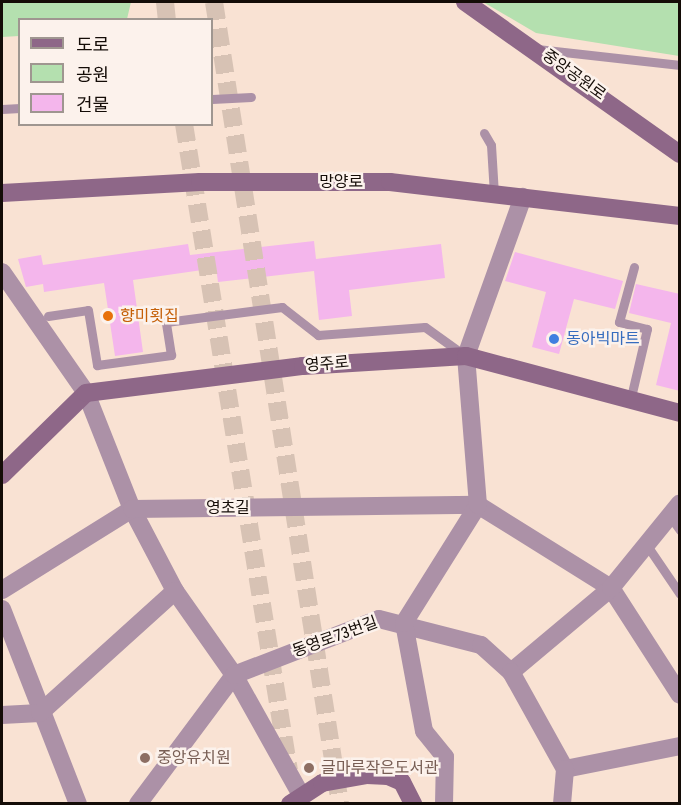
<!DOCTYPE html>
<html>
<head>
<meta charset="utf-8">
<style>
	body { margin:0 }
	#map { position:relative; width:681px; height:805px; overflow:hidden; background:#f9e2d3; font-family:"Roboto Condensed","Noto Sans KR",sans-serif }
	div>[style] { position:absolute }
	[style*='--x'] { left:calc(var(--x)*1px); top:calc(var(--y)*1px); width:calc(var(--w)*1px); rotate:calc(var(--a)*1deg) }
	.green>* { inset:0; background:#b4e0af }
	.building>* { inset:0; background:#f4b6ec }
	.secondary-tunnel>* { height:18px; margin-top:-9px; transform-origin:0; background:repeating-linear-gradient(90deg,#d7c2b4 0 18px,transparent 0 27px) }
	.lane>* { height:9px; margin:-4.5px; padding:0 4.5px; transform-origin:4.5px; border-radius:4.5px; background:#ac91a7 }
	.street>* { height:18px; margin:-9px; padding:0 9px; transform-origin:9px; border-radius:9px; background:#ac91a7 }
	.secondary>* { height:18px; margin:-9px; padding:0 9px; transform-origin:9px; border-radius:9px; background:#8e6788 }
	.dots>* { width:16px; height:16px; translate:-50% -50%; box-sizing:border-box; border:3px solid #fcf2ec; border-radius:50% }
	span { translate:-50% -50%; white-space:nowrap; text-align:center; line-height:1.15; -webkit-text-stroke:5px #fcf2ec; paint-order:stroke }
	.street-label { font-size:16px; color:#140c07 }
	.food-label { font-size:16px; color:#c56008 }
	.left { translate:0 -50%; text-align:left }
	.shop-label { font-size:16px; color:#366cbe }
	.education-label { font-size:16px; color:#785e54 }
	.frame { position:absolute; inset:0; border:3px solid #140c07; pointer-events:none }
	.legend { position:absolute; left:18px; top:18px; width:195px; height:108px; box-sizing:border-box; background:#fcf2ec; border:2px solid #9f9690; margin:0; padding:8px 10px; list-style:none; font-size:18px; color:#140c07 }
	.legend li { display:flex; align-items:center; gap:12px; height:30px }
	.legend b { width:30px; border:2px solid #9f9690 }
</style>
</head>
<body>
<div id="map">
	<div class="green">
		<div style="clip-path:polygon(2px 2px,131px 2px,127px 19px,20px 20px,19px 36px,2px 37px)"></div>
		<div style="clip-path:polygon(483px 2px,679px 2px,679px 56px,536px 33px)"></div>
	</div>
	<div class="building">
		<div style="clip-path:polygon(314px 241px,316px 259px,441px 244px,445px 278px,349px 290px,352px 316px,319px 320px,314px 271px,218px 282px,216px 268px,133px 280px,143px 352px,115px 356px,104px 283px,44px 292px,43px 284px,26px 287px,18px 259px,41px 255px,43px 265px,188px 244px,190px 255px)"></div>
		<div style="clip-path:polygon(515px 252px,623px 281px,615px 309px,574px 299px,559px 354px,532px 347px,546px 292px,505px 281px)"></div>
		<div style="clip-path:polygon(636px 284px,680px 294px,680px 391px,656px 385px,671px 323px,629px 313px)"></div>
	</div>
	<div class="secondary-tunnel">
		<div style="--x:165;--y:2;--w:18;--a:84"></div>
		<div style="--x:214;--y:2;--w:812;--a:81.07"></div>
		<div style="--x:184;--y:124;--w:655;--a:80.78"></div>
	</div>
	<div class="lane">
		<div style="--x:537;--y:49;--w:144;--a:6.4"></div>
		<div style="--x:212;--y:99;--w:39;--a:-3"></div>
		<div style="--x:2;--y:109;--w:18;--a:-3"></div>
		<div style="--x:484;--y:133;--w:14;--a:60"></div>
		<div style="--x:491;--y:145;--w:49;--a:86.5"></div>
		<div style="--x:48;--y:316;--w:40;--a:-8.5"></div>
		<div style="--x:88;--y:310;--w:56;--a:80.7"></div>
		<div style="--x:97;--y:365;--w:75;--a:-7.7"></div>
		<div style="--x:171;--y:355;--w:33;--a:-99"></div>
		<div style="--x:166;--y:322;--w:117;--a:-7.4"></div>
		<div style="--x:282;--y:307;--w:46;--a:37.9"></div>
		<div style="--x:318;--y:335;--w:107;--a:-4.3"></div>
		<div style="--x:425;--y:327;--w:48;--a:35.7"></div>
		<div style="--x:631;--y:397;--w:70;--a:-76.8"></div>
		<div style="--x:647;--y:329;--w:29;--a:-166"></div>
		<div style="--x:619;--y:322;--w:57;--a:-74.7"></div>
		<div style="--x:669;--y:515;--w:19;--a:54"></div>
		<div style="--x:646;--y:544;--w:60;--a:55.8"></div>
	</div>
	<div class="street">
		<div style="--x:2;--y:272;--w:147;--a:55.2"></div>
		<div style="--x:86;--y:393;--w:125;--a:68.4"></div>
		<div style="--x:132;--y:509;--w:93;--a:62.3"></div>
		<div style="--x:175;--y:591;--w:103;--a:54.9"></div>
		<div style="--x:234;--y:675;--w:135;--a:60.8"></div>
		<div style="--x:2;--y:590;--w:153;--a:-31.9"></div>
		<div style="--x:132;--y:509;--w:346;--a:-0.7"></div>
		<div style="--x:478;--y:505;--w:157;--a:32"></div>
		<div style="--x:611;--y:588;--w:127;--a:57.2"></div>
		<div style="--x:2;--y:609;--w:209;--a:68.7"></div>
		<div style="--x:511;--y:672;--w:131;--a:-40"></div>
		<div style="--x:611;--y:588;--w:109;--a:-50.9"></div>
		<div style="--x:2;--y:715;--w:38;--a:-3"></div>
		<div style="--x:40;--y:713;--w:182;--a:-42.1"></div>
		<div style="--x:565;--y:769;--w:117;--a:-11.3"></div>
		<div style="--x:138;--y:804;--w:161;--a:-53.3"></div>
		<div style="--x:234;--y:675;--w:155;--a:-21.1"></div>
		<div style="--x:379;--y:619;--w:105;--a:14.3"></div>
		<div style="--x:481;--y:645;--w:40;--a:42"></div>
		<div style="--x:511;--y:672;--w:111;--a:60.9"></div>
		<div style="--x:444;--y:804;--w:47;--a:-88.8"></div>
		<div style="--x:445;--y:757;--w:33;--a:-129"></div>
		<div style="--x:424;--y:731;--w:110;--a:-100.5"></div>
		<div style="--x:404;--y:623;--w:139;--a:-57.9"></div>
		<div style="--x:478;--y:505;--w:149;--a:-94.6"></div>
		<div style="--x:466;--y:356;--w:169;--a:-70.3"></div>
		<div style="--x:562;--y:804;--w:35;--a:-85"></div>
	</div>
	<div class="secondary">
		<div style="--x:465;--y:2;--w:263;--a:35.3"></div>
		<div style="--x:2;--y:193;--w:198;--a:-3.2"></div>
		<div style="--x:200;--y:182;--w:190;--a:0"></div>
		<div style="--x:390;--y:182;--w:292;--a:6.7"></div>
		<div style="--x:2;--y:475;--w:117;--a:-44.3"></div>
		<div style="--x:86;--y:393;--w:219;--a:-7.1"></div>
		<div style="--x:303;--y:366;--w:163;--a:-3.5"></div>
		<div style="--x:466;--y:356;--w:221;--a:14.9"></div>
		<div style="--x:290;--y:804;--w:38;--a:-33"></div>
		<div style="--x:322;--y:783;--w:46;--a:-10.1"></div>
		<div style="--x:367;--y:775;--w:21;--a:3"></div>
		<div style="--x:388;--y:776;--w:15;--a:23"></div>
		<div style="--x:402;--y:782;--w:25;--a:63"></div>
	</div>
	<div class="dots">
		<div style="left:108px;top:316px;background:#e8710a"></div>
		<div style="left:554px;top:339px;background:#3f7fe0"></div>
		<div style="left:145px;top:758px;background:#8d6e63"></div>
		<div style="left:309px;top:768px;background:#8d6e63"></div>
	</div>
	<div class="street-label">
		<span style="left:574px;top:75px;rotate:36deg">중앙공원로</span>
		<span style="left:341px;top:182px">망양로</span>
		<span style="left:327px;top:364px;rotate:-5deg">영주로</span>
		<span style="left:228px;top:508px">영초길</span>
		<span style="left:335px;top:637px;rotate:-20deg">동영로73번길</span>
	</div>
	<div class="food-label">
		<span class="left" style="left:120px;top:316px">향미횟집</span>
	</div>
	<div class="shop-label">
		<span class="left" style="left:566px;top:339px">동아빅마트</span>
	</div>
	<div class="education-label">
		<span class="left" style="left:157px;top:758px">중앙유치원</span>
		<span class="left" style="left:321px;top:768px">글마루작은도서관</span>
	</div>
	<div class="frame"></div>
	<ul class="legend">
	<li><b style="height:8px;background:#8e6788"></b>도로</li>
	<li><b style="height:16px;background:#b4e0af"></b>공원</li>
	<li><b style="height:16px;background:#f4b6ec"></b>건물</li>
	</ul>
</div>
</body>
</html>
